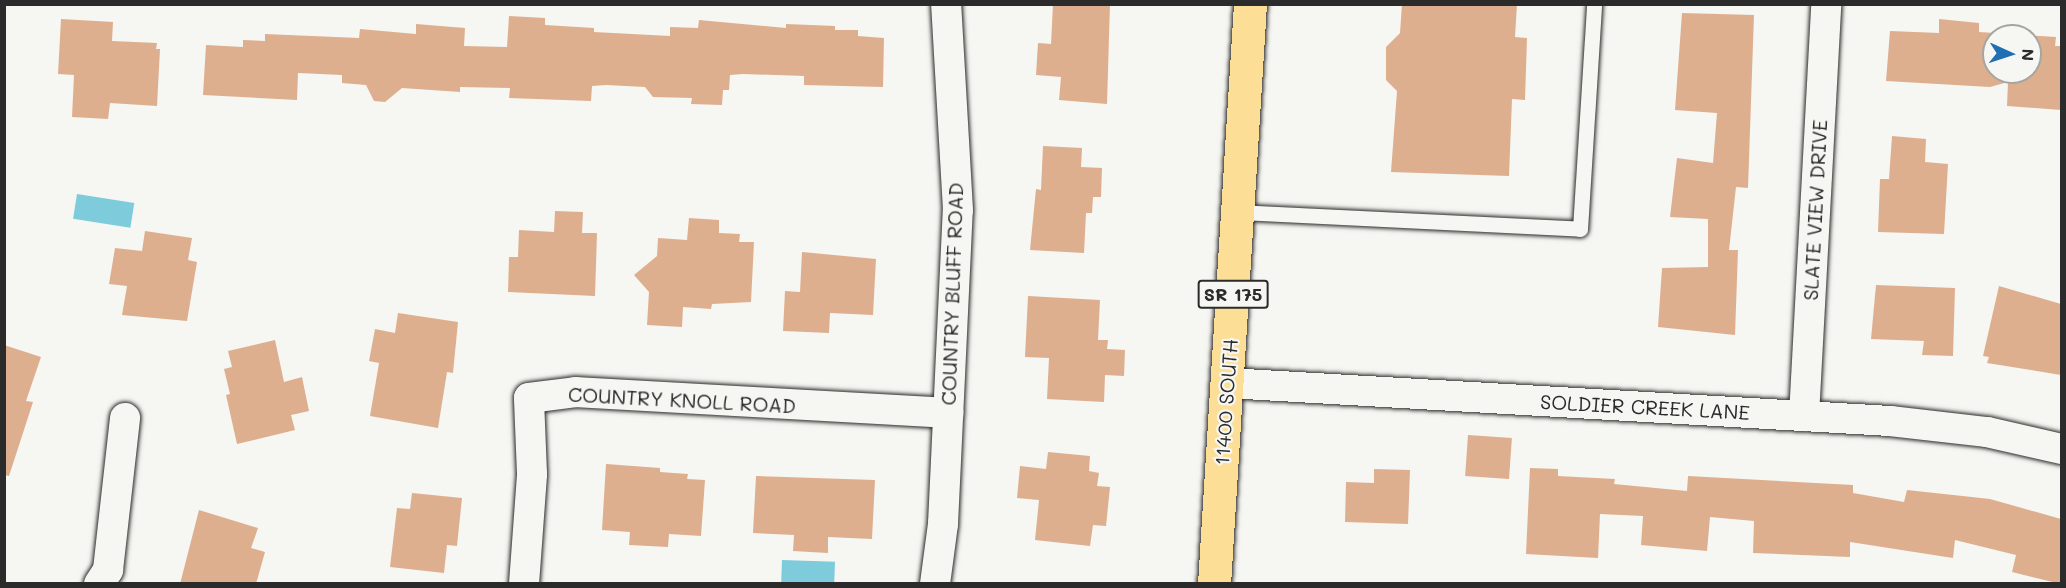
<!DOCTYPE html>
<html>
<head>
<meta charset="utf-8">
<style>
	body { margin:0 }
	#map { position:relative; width:2066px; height:588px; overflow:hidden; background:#f6f6f2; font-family:Mali,sans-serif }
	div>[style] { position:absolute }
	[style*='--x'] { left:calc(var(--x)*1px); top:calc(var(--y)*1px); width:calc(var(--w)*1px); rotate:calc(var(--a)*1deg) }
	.water>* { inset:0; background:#7dcbdb; transform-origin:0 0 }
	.building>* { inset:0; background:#deaf8f; transform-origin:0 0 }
	.roads { filter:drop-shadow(0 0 2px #2b2b2b) drop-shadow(0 0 2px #2b2b2b) }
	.service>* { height:15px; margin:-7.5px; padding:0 7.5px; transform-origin:7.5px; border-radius:7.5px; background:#f6f6f2 }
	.minor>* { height:30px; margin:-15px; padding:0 15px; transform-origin:15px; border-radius:15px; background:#f6f6f2 }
	.primary>* { height:33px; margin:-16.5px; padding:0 16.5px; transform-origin:16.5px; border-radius:16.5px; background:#fcde96 }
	span { translate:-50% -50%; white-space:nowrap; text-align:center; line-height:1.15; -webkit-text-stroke:4.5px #f6f6f2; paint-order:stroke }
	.shield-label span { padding:2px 4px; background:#f6f6f2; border:2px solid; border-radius:4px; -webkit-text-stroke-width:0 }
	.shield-label { font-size:18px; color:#2b2b2b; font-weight:700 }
	.street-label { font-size:20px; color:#2b2b2b }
	.frame { position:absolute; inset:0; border:6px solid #2b2b2b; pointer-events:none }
	.north { position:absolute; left:1982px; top:24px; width:60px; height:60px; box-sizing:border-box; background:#f6f6f2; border:2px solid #a5a5a2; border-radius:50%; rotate:93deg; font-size:16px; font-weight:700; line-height:24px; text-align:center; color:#2b2b2b }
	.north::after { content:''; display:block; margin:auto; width:21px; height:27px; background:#1f6fb2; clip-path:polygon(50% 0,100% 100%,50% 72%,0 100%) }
</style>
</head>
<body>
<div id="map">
	<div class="water">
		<div style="left:77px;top:194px;width:58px;height:25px;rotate:9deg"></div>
		<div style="left:782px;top:560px;width:53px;height:22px;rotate:2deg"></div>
	</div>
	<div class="building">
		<div style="clip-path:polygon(1053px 4px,1110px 4px,1107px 104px,1059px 100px,1061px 77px,1036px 75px,1038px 43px,1051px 44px)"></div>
		<div style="clip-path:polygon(1402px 4px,1517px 4px,1515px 37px,1527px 38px,1525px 100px,1512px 99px,1509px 176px,1391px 172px,1397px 91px,1386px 80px,1386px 47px,1400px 33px)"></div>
		<div style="clip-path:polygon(1682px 13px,1754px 15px,1748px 188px,1736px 187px,1729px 250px,1738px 250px,1735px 335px,1658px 327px,1662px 268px,1708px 267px,1708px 219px,1670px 217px,1677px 158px,1713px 163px,1717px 113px,1675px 110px)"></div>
		<div style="clip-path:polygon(509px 16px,545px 18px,545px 25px,594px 28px,594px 32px,670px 36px,670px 27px,698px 28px,699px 20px,786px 28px,786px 24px,835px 26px,835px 30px,858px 30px,858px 36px,884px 38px,883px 87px,804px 85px,804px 76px,743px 74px,730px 75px,729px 90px,723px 90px,722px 105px,691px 104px,692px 98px,653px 97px,645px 87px,606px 85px,592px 86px,591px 101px,509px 98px,510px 88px,460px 87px,460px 92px,402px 88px,385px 102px,374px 101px,366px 85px,342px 83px,342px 75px,298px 73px,297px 100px,203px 95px,206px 45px,243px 47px,243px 40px,265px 41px,265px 34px,359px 38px,360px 29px,416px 34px,416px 24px,465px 28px,464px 46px,507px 47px)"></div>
		<div style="clip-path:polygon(61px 19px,113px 22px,112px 41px,157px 43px,156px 49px,160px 49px,157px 106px,110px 103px,108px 119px,72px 117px,74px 75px,58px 74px)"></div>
		<div style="clip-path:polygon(evenodd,1939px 19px,1979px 23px,1979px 32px,2056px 37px,2055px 46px,2061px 46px,2061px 110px,2007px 106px,2008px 82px,1990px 87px,1886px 81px,1890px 31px,1939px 33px,1939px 19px,1994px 36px,2030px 36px,2030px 72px,1994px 72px,1994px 36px)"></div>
		<div style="clip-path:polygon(1892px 136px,1926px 139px,1925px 162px,1948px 164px,1944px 234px,1878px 232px,1880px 179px,1889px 179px)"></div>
		<div style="clip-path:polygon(1043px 146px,1082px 148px,1081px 167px,1102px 168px,1101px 197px,1093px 197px,1092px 213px,1086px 213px,1084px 253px,1030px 250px,1036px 189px,1041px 190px)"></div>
		<div style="clip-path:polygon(555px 211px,583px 212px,582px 233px,597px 233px,595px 296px,508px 292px,509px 257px,518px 257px,519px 230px,554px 232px)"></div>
		<div style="clip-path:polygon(689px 218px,719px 220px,719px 233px,740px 234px,739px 242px,754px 242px,751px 302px,712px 304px,711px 309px,683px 307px,682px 327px,647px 325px,649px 292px,634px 275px,657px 256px,658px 238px,687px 240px)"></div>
		<div style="clip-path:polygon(145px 231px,192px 238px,188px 260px,197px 262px,187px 321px,122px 315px,127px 286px,109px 284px,115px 248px,142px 251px)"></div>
		<div style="clip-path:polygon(802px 252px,876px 259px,873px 315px,830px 313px,829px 333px,783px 331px,785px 291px,800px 292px)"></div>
		<div style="clip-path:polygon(1876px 285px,1955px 288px,1953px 356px,1922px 355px,1924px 341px,1871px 339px)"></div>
		<div style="clip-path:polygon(1999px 286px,2061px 304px,2061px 375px,1987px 363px,1989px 357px,1983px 356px)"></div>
		<div style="clip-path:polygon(1028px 296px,1100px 300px,1098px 340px,1108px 340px,1107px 349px,1125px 350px,1124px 376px,1105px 375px,1104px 402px,1047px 399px,1049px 358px,1025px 357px)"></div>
		<div style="clip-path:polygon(398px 313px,458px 322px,453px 373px,447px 372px,438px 428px,370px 416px,379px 363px,369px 361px,375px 329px,395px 333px)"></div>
		<div style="clip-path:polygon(275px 340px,284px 382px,302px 377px,309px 411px,291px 415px,295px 430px,237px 444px,226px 395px,230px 394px,224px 369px,232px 367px,228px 351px)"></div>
		<div style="clip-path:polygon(4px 345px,41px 357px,26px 401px,33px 402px,9px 476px,4px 475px)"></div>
		<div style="left:1468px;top:435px;width:44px;height:41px;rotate:4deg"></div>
		<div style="clip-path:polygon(1048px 452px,1090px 456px,1089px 471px,1099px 473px,1097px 486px,1110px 487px,1106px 526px,1093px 525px,1090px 546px,1035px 540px,1039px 500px,1017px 498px,1020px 466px,1046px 469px)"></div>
		<div style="clip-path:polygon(606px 464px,660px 468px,660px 472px,688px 474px,687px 479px,705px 480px,701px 536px,669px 534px,668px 547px,629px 545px,630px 532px,602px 530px)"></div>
		<div style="clip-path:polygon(1530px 468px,1558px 469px,1558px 476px,1615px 479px,1614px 484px,1687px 491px,1688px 476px,1853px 485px,1853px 493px,1904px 502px,1907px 490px,1990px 499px,2061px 519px,2061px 584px,2012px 572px,2016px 555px,1955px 540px,1953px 558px,1850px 542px,1850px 557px,1753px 553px,1754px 521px,1710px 517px,1707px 551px,1641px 545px,1643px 516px,1600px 514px,1598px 558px,1526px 554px)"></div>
		<div style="clip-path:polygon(1374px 469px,1410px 470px,1408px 524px,1345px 522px,1346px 482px,1374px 483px)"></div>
		<div style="clip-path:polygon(756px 476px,875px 480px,872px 539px,828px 537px,828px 553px,793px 551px,794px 535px,753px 533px)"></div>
		<div style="clip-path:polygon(412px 493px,462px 498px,457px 546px,447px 545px,444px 573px,390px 567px,397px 508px,410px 509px)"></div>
		<div style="clip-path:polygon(199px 510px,258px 528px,251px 548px,265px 552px,256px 584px,180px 584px)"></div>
	</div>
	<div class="roads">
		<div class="service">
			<div style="--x:1238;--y:212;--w:342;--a:2.8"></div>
			<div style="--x:1580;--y:229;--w:225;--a:-86.4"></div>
		</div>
		<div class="minor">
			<div style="--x:1227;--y:383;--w:664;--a:3.28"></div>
			<div style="--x:1890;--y:421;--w:98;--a:6.5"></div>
			<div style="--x:1987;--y:432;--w:77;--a:12.8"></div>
			<div style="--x:1804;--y:416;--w:413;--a:-86.9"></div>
			<div style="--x:99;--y:584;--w:17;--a:-57"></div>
			<div style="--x:108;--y:570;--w:153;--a:-83.6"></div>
			<div style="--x:524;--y:584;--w:110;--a:-85.8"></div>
			<div style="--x:532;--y:474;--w:76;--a:-92.3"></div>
			<div style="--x:529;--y:398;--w:47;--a:-7.3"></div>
			<div style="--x:576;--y:392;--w:373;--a:3.2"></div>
			<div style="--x:935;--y:584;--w:61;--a:-82.4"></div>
			<div style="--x:943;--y:524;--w:314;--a:-87.3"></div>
			<div style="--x:958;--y:210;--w:206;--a:-93.3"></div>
		</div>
		<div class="primary">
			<div style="--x:1214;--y:584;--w:581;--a:-86.45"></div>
		</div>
	</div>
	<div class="shield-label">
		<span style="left:1233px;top:294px">SR 175</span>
	</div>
	<div class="street-label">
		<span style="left:1815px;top:210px;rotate:-87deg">SLATE VIEW DRIVE</span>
		<span style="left:952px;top:294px;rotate:-88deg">COUNTRY BLUFF ROAD</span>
		<span style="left:682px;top:400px;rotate:3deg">COUNTRY KNOLL ROAD</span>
		<span style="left:1226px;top:402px;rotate:-86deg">11400 SOUTH</span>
		<span style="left:1645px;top:407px;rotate:3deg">SOLDIER CREEK LANE</span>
	</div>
	<div class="frame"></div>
	<div class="north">N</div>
</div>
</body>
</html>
